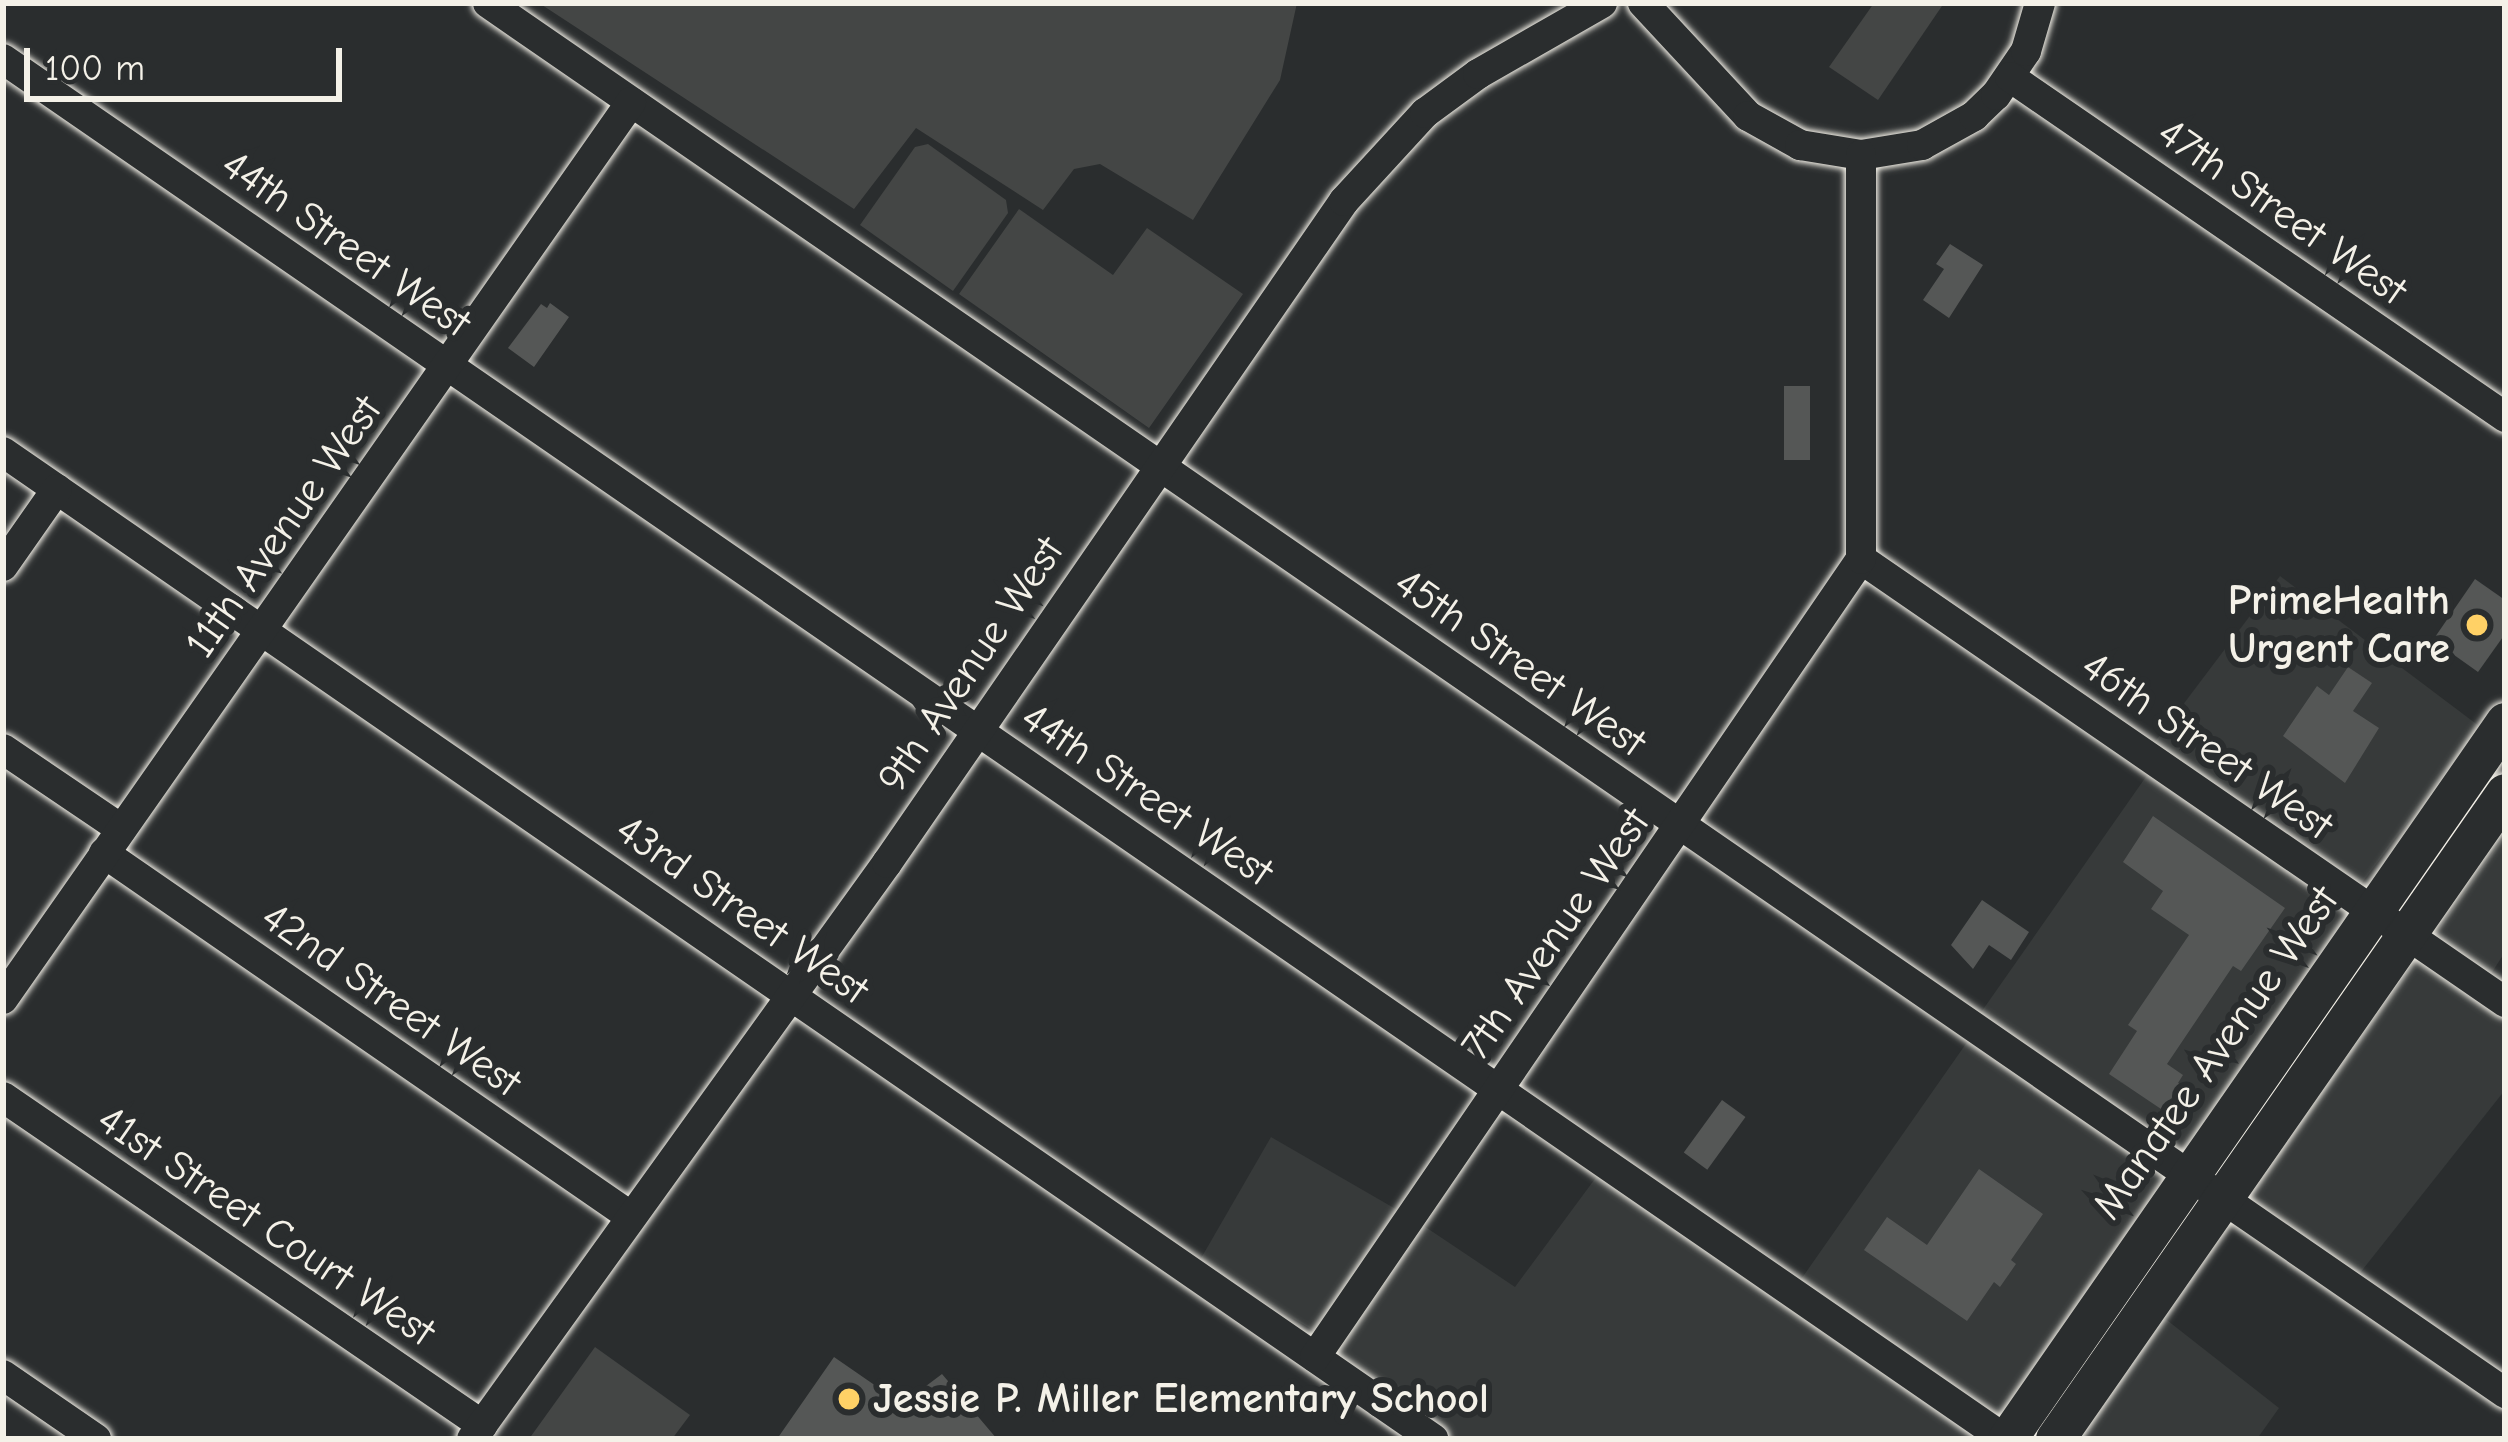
<!DOCTYPE html>
<html>
<head>
<meta charset="utf-8">
<style>
	body { margin:0 }
	#map { position:relative; width:2508px; height:1442px; overflow:hidden; background:#2a2d2e; font-family:"Comic Neue",sans-serif }
	div>[style] { position:absolute }
	[style*='--x'] { left:calc(var(--x)*1px); top:calc(var(--y)*1px); width:calc(var(--w)*1px); rotate:calc(var(--a)*1deg) }
	.built>* { inset:0; background:#373a3a; transform-origin:0 0 }
	.green>* { inset:0; background:#444645 }
	.building>* { inset:0; background:#555756; transform-origin:0 0 }
	.roads { filter:drop-shadow(0 0 3px #f4f1e8) drop-shadow(0 0 3px #f4f1e8) }
	.minor>* { height:30px; margin:-15px; padding:0 15px; transform-origin:15px; border-radius:15px; background:#2a2d2e }
	.major>* { height:39px; margin:-19.5px; padding:0 19.5px; transform-origin:19.5px; border-radius:19.5px; background:#2a2d2e }
	.dots>* { width:33px; height:33px; translate:-50% -50%; box-sizing:border-box; border:6px solid #2a2d2e; border-radius:50% }
	span { translate:-50% -50%; white-space:nowrap; text-align:center; line-height:1.15; -webkit-text-stroke:12px #2a2d2e; paint-order:stroke }
	.street-label { font-size:42px; color:#f4f1e8 }
	.poi-label { font-size:42px; color:#f4f1e8; font-weight:700 }
	.right { translate:-100% -50%; text-align:right }
	.left { translate:0 -50%; text-align:left }
	.frame { position:absolute; inset:0; border:6px solid #f4f1e8; pointer-events:none }
	.scale { position:absolute; left:24px; top:48px; width:318px; height:54px; box-sizing:border-box; border:6px solid #f4f1e8; border-top:0; padding-left:15px; font-size:36px; line-height:42px; white-space:nowrap; color:#f4f1e8; -webkit-text-stroke:9px #2a2d2e; paint-order:stroke }
</style>
</head>
<body>
<div id="map">
	<div class="built">
		<div style="left:2280px;top:576px;width:250px;height:213px;rotate:37deg"></div>
		<div style="left:2150px;top:771px;width:249px;height:300px;rotate:35deg"></div>
		<div style="clip-path:polygon(2505px 835px,2505px 952px,2489px 977px,2432px 938px)"></div>
		<div style="clip-path:polygon(2419px 956px,2505px 1016px,2505px 1090px,2356px 1278px,2245px 1201px)"></div>
		<div style="left:1970px;top:1038px;width:247px;height:296px;rotate:35deg"></div>
		<div style="left:1271px;top:1137px;width:149px;height:146px;rotate:30deg"></div>
		<div style="clip-path:polygon(1600px 1172px,1986px 1439px,1452px 1439px,1331px 1355px,1421px 1224px,1515px 1287px)"></div>
		<div style="clip-path:polygon(2163px 1317px,2279px 1408px,2257px 1439px,2077px 1439px)"></div>
	</div>
	<div class="green">
		<div style="clip-path:polygon(539px 3px,1297px 3px,1280px 80px,1193px 220px,1100px 164px,1074px 169px,1043px 210px,916px 128px,854px 209px)"></div>
		<div style="clip-path:polygon(1874px 3px,1944px 3px,1878px 100px,1829px 67px)"></div>
		<div style="clip-path:polygon(928px 144px,1006px 200px,1008px 213px,953px 291px,860px 225px,915px 147px)"></div>
		<div style="clip-path:polygon(1019px 209px,1113px 275px,1147px 228px,1243px 294px,1149px 428px,959px 294px)"></div>
		<div style="clip-path:polygon(595px 1347px,690px 1415px,672px 1439px,529px 1439px)"></div>
	</div>
	<div class="building">
		<div style="clip-path:polygon(1950px 244px,1983px 265px,1949px 318px,1923px 300px,1944px 269px,1936px 264px)"></div>
		<div style="clip-path:polygon(550px 303px,569px 317px,534px 367px,508px 348px,541px 304px,547px 308px)"></div>
		<div style="left:1784px;top:386px;width:26px;height:74px"></div>
		<div style="clip-path:polygon(2475px 579px,2505px 600px,2505px 634px,2478px 672px,2433px 640px)"></div>
		<div style="clip-path:polygon(2348px 667px,2372px 683px,2353px 711px,2379px 728px,2345px 783px,2283px 736px,2317px 686px,2329px 695px)"></div>
		<div style="clip-path:polygon(2153px 816px,2285px 908px,2241px 971px,2233px 966px,2167px 1064px,2183px 1075px,2178px 1083px,2183px 1086px,2161px 1109px,2109px 1074px,2137px 1031px,2128px 1025px,2189px 935px,2151px 909px,2163px 891px,2123px 862px)"></div>
		<div style="clip-path:polygon(1982px 900px,2029px 932px,2011px 960px,1989px 945px,1973px 969px,1951px 945px)"></div>
		<div style="left:1722px;top:1100px;width:29px;height:65px;rotate:36deg"></div>
		<div style="clip-path:polygon(1979px 1169px,2043px 1214px,2011px 1260px,2016px 1264px,2000px 1287px,1994px 1282px,1967px 1321px,1864px 1250px,1887px 1217px,1927px 1245px)"></div>
		<div style="clip-path:polygon(834px 1357px,902px 1404px,942px 1374px,997px 1439px,777px 1439px)"></div>
	</div>
	<div class="roads">
		<div class="minor">
			<div style="--x:488;--y:3;--w:2450;--a:34.57"></div>
			<div style="--x:1643;--y:3;--w:154;--a:47.1"></div>
			<div style="--x:1748;--y:116;--w:60;--a:29.1"></div>
			<div style="--x:1800;--y:145;--w:62;--a:9.3"></div>
			<div style="--x:1861;--y:155;--w:62;--a:-9.3"></div>
			<div style="--x:1922;--y:145;--w:60;--a:-29.1"></div>
			<div style="--x:1974;--y:116;--w:30;--a:-44"></div>
			<div style="--x:1996;--y:95;--w:53;--a:-55.7"></div>
			<div style="--x:2026;--y:51;--w:50;--a:-73.7"></div>
			<div style="--x:3;--y:59;--w:2432;--a:34.58"></div>
			<div style="--x:2010;--y:77;--w:601;--a:34.48"></div>
			<div style="--x:3;--y:452;--w:1738;--a:34.61"></div>
			<div style="--x:1861;--y:559;--w:782;--a:34.52"></div>
			<div style="--x:3;--y:566;--w:94;--a:-55"></div>
			<div style="--x:3;--y:749;--w:143;--a:34.1"></div>
			<div style="--x:104;--y:853;--w:639;--a:34.61"></div>
			<div style="--x:3;--y:999;--w:1095;--a:-55"></div>
			<div style="--x:3;--y:1097;--w:581;--a:34.4"></div>
			<div style="--x:1315;--y:1357;--w:967;--a:-55.62"></div>
			<div style="--x:1861;--y:559;--w:404;--a:-90"></div>
			<div style="--x:3;--y:1375;--w:113;--a:34.5"></div>
			<div style="--x:472;--y:1439;--w:710;--a:-54.23"></div>
			<div style="--x:887;--y:863;--w:804;--a:-55.38"></div>
			<div style="--x:1344;--y:201;--w:120;--a:-47.4"></div>
			<div style="--x:1425;--y:113;--w:66;--a:-36.3"></div>
			<div style="--x:1478;--y:74;--w:143;--a:-29.8"></div>
		</div>
		<div class="major">
			<div style="--x:2007;--y:1439;--w:873;--a:-55.22"></div>
			<div style="--x:2055;--y:1439;--w:787;--a:-55.14"></div>
		</div>
	</div>
	<div class="dots">
		<div style="left:2477px;top:625px;background:#ffd166"></div>
		<div style="left:849px;top:1399px;background:#ffd166"></div>
	</div>
	<div class="street-label">
		<span style="left:2282px;top:212px;rotate:35deg">47th Street West</span>
		<span style="left:346px;top:244px;rotate:35deg">44th Street West</span>
		<span style="left:284px;top:527px;rotate:-55deg">11th Avenue West</span>
		<span style="left:1520px;top:663px;rotate:35deg">45th Street West</span>
		<span style="left:971px;top:665px;rotate:-56deg">9th Avenue West</span>
		<span style="left:2207px;top:746px;rotate:35deg">46th Street West</span>
		<span style="left:1147px;top:795px;rotate:34deg">44th Street West</span>
		<span style="left:742px;top:910px;rotate:35deg">43rd Street West</span>
		<span style="left:1556px;top:934px;rotate:-55deg">7th Avenue West</span>
		<span style="left:391px;top:1000px;rotate:35deg">42nd Street West</span>
		<span style="left:2216px;top:1053px;rotate:-55deg">Manatee Avenue West</span>
		<span style="left:266px;top:1226px;rotate:34deg">41st Street Court West</span>
	</div>
	<div class="poi-label">
		<span class="right" style="left:2450px;top:625px">PrimeHealth<br>Urgent Care</span>
		<span class="left" style="left:873px;top:1399px">Jessie P. Miller Elementary School</span>
	</div>
	<div class="frame"></div>
	<div class="scale">100 m</div>
</div>
</body>
</html>
